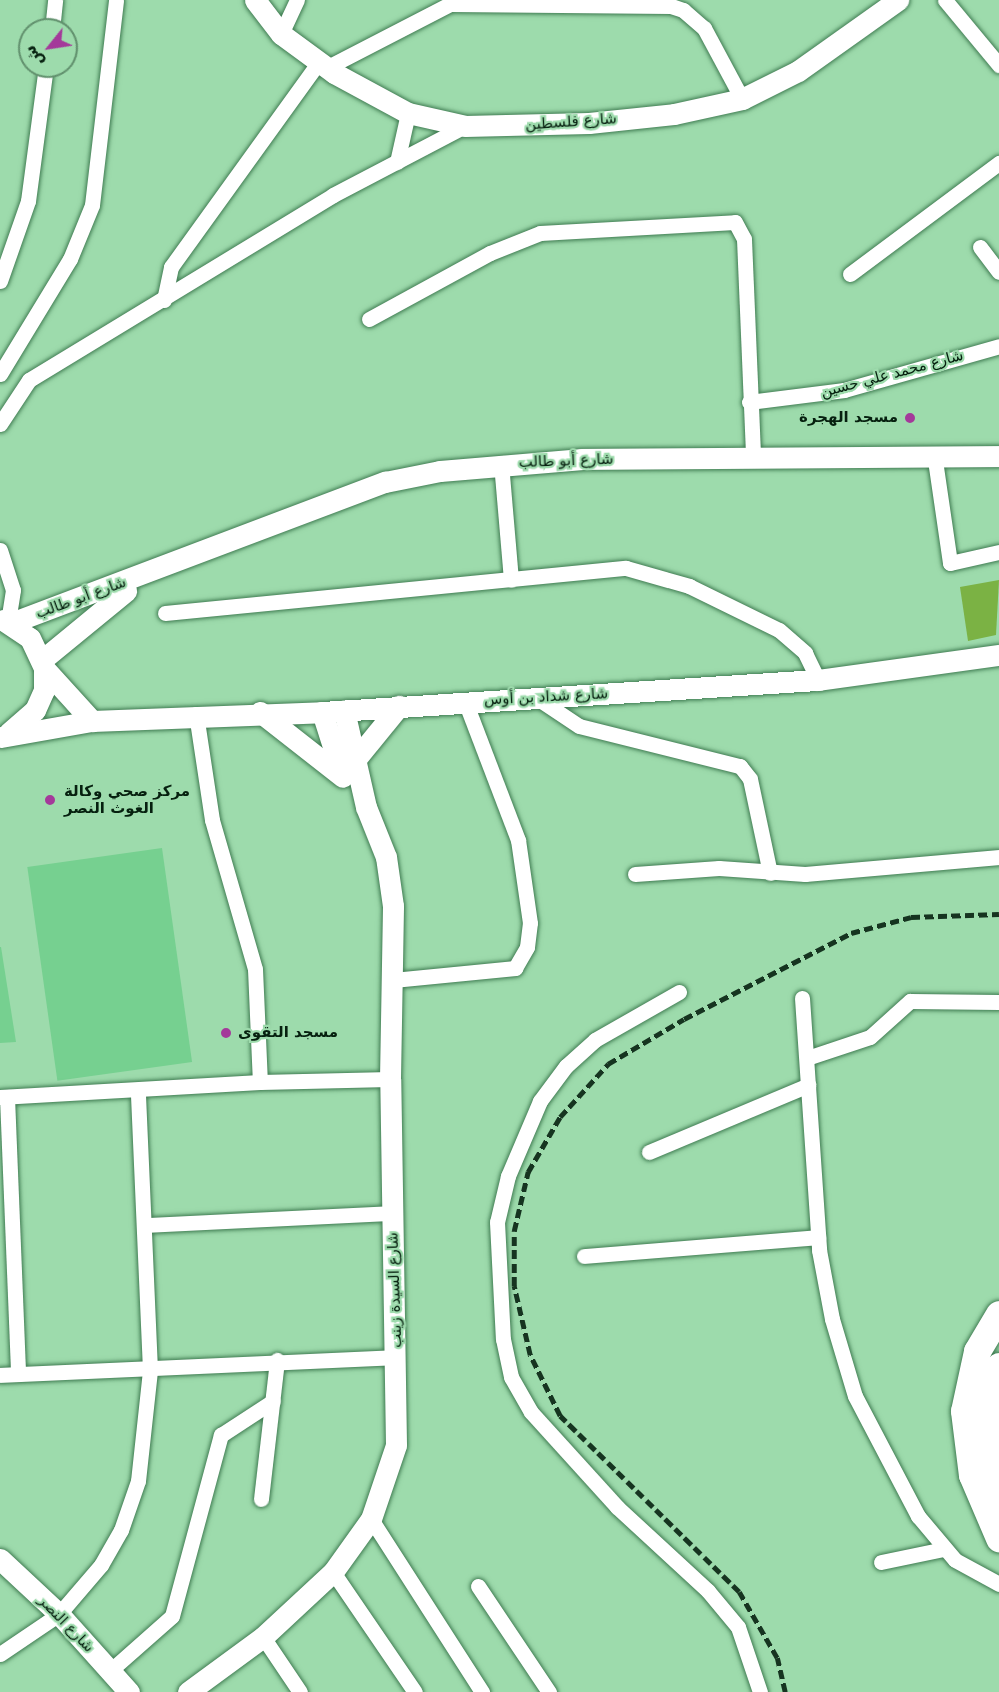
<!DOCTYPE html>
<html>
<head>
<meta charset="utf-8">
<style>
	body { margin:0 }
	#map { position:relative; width:999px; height:1692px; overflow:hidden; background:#9ddbac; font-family:"DejaVu Sans",Cairo,sans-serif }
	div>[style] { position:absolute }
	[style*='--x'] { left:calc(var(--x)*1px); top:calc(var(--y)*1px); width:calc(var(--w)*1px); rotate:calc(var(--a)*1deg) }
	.green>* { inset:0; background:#76d090; transform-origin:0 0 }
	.building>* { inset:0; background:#7bb244 }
	.roads { filter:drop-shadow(0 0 2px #407c52) drop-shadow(0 0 2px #407c52) }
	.street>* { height:15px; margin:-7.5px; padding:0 7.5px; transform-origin:7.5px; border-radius:7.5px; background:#fff }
	.secondary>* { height:21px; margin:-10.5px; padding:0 10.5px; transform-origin:10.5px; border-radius:10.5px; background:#fff }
	.highway>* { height:27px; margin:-13.5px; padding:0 13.5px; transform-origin:13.5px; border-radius:13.5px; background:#fff }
	.rail>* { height:4.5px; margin-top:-2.25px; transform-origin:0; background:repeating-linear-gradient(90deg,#163420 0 9px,transparent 0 13.5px) }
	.dots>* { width:16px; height:16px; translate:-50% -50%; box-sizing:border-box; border:3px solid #9ddbac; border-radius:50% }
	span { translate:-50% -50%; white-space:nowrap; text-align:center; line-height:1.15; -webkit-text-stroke:4.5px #9ddbac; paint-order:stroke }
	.street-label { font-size:15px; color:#06200f }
	.poi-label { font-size:15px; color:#06200f; font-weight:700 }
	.right { translate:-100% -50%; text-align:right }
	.left { translate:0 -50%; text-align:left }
	.north { position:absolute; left:18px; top:18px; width:60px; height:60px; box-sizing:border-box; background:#9ddbac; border:2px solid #61906d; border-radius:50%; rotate:240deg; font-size:16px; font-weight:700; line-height:24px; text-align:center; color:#06200f }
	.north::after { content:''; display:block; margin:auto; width:21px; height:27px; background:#a4399a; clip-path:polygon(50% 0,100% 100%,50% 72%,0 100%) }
</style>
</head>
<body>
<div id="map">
	<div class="green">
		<div style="left:162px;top:848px;width:216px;height:136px;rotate:82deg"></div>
		<div style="clip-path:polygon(0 947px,1px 947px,16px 1042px,0 1043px)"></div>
	</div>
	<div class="building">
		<div style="clip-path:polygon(999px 580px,996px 635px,968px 641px,960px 587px)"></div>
	</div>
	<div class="roads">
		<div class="street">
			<div style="--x:945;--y:0;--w:85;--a:50.3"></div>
			<div style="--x:52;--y:30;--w:30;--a:-84"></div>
			<div style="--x:281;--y:34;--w:38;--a:-65"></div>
			<div style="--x:326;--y:68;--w:140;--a:-27.3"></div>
			<div style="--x:450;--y:4;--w:221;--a:0.5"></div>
			<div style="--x:671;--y:6;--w:13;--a:18"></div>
			<div style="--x:683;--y:10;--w:28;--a:41"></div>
			<div style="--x:704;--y:28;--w:81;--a:61.8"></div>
			<div style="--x:397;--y:162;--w:50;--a:-77.3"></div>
			<div style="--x:980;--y:247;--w:31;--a:53"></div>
			<div style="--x:850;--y:274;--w:186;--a:-36.7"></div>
			<div style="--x:0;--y:281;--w:85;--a:-70.7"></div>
			<div style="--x:28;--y:201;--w:136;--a:-82.4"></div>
			<div style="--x:164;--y:300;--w:34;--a:-78"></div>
			<div style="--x:171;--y:267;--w:251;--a:-54.2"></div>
			<div style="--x:369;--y:319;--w:138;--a:-28.6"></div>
			<div style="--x:490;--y:253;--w:54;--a:-21.8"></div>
			<div style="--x:540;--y:233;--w:195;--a:-3.2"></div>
			<div style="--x:735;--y:222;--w:19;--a:62"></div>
			<div style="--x:744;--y:239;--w:219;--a:87.6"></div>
			<div style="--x:0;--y:374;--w:135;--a:-58.7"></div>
			<div style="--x:70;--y:259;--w:58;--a:-67.8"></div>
			<div style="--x:92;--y:205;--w:206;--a:-83.3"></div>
			<div style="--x:749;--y:402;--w:96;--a:-7.2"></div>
			<div style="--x:844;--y:390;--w:161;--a:-15.8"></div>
			<div style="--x:0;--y:424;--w:53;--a:-56.6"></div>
			<div style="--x:29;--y:380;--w:356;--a:-31.3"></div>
			<div style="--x:333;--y:195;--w:149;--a:-27.6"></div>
			<div style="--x:935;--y:460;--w:104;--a:81.7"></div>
			<div style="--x:950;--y:563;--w:50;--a:-12.7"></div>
			<div style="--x:501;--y:463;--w:117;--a:85.1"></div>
			<div style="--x:0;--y:550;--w:42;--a:72"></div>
			<div style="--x:13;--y:590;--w:32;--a:99"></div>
			<div style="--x:165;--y:613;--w:463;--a:-5.6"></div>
			<div style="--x:626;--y:568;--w:66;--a:15.9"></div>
			<div style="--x:689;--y:586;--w:100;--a:26.1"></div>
			<div style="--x:779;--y:630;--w:35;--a:41"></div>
			<div style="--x:805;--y:653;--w:30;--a:64"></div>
			<div style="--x:537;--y:698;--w:50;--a:33.7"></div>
			<div style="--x:579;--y:726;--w:166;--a:14"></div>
			<div style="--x:740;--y:766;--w:16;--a:52"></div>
			<div style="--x:750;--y:779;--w:96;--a:78"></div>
			<div style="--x:196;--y:714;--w:107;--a:81.4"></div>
			<div style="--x:212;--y:820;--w:155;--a:73.9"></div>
			<div style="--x:255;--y:969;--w:113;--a:87.5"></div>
			<div style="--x:635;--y:874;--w:84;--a:-4.1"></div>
			<div style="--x:719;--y:868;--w:86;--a:4"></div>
			<div style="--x:805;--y:874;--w:195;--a:-5"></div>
			<div style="--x:393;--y:980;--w:123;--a:-5.6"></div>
			<div style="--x:515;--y:968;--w:24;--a:-60"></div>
			<div style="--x:527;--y:947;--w:24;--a:-83"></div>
			<div style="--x:530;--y:923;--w:84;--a:-98.2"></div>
			<div style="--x:518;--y:840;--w:149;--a:-110.9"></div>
			<div style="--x:679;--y:992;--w:97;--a:150.3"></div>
			<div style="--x:595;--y:1040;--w:39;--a:138"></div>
			<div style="--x:566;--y:1066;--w:44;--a:126.6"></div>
			<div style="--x:540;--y:1101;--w:82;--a:113.1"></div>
			<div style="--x:508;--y:1176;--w:47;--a:103.4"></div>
			<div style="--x:497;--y:1222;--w:117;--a:87.1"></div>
			<div style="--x:503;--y:1339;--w:39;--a:78"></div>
			<div style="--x:511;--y:1377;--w:40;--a:60.3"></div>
			<div style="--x:531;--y:1412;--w:128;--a:47.8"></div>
			<div style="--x:617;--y:1507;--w:124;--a:42.7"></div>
			<div style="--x:708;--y:1591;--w:47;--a:50.2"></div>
			<div style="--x:738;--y:1627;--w:69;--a:71.3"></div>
			<div style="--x:802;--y:998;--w:253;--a:86.1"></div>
			<div style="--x:819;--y:1250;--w:70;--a:79.3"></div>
			<div style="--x:832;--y:1319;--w:80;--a:73.4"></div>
			<div style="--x:855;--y:1396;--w:136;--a:62.3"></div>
			<div style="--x:918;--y:1516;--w:57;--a:49.9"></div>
			<div style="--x:955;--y:1560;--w:50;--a:28.6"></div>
			<div style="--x:807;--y:1058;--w:66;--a:-18.4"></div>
			<div style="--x:870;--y:1037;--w:54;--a:-42"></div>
			<div style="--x:910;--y:1001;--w:89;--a:0.6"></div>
			<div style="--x:0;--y:1097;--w:260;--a:-3.3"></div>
			<div style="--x:260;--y:1082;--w:130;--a:-1.3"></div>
			<div style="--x:7;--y:1097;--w:277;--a:87.7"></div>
			<div style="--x:649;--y:1152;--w:173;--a:-22.8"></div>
			<div style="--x:146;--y:1225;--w:246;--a:-2.8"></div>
			<div style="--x:584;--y:1256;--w:235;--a:-4.6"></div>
			<div style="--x:0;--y:1375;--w:397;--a:-2.6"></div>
			<div style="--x:261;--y:1499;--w:140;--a:-83.4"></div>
			<div style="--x:371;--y:1519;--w:206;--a:57.3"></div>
			<div style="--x:881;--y:1562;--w:64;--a:-11.7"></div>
			<div style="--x:333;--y:1572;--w:145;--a:55.7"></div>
			<div style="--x:478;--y:1586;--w:128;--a:56.2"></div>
			<div style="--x:263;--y:1637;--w:66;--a:56.1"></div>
			<div style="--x:0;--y:1654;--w:71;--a:-34.1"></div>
			<div style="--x:59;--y:1614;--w:65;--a:-49.4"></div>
			<div style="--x:101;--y:1565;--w:40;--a:-60.3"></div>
			<div style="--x:121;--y:1530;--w:52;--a:-70.9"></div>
			<div style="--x:138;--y:1481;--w:112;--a:-83.8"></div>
			<div style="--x:150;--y:1370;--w:279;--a:-92.5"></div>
			<div style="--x:111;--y:1670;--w:81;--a:-41.5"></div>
			<div style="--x:172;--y:1616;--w:188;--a:-74.9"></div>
			<div style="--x:221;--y:1435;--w:62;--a:-33.2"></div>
		</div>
		<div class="secondary">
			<div style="--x:255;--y:0;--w:43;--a:52.6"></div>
			<div style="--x:281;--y:34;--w:66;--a:36.3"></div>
			<div style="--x:334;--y:73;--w:84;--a:28.4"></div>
			<div style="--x:408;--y:113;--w:58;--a:12.8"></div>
			<div style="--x:465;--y:126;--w:124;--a:-1.4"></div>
			<div style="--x:589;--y:123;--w:85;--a:-6"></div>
			<div style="--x:674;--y:114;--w:70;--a:-12.4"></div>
			<div style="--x:742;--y:99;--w:63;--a:-26.6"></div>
			<div style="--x:798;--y:71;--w:123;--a:-35.4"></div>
			<div style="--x:3;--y:620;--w:32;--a:34"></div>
			<div style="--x:30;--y:638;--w:33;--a:65"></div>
			<div style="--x:44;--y:668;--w:22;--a:90"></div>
			<div style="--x:44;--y:690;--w:22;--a:114"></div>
			<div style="--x:35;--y:710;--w:35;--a:139"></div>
			<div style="--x:11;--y:623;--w:400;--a:-20.7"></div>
			<div style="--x:385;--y:482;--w:56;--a:-11.3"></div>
			<div style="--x:440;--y:471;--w:143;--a:-4.8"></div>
			<div style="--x:582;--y:459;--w:417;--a:-0.4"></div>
			<div style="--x:42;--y:660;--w:109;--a:-39.4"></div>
			<div style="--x:44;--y:668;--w:72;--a:47.8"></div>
			<div style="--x:260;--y:712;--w:105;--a:38.1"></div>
			<div style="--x:322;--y:712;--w:66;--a:72.4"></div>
			<div style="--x:1;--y:737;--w:92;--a:-10"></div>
			<div style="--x:92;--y:721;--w:230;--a:-2.2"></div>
			<div style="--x:322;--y:712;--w:497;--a:-3.7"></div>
			<div style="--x:818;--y:680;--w:183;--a:-7.9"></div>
			<div style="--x:355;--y:760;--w:70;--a:-50.8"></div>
			<div style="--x:0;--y:1559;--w:81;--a:43"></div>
			<div style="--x:59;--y:1614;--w:105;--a:48.1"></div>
			<div style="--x:188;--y:1692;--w:93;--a:-36.3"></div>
			<div style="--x:263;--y:1637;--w:96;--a:-42.9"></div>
			<div style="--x:333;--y:1572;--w:65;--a:-54.4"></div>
			<div style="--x:371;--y:1519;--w:78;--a:-71.3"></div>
			<div style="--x:396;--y:1445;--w:366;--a:-90.9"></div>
			<div style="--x:390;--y:1079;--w:173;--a:-89"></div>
			<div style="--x:393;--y:906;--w:49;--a:-98.1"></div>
			<div style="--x:386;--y:857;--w:54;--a:-111.8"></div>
			<div style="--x:366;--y:807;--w:99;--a:-102.8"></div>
		</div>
		<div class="highway">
			<div style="--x:999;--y:1314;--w:43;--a:120.7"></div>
			<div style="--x:977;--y:1351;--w:61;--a:102.2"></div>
			<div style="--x:964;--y:1411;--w:64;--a:82.9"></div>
			<div style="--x:972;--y:1475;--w:69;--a:66.8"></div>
			<div style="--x:999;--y:1366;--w:65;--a:101.5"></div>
			<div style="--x:986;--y:1430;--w:64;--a:78.3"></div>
		</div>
	</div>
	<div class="rail">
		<div style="--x:785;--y:1692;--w:35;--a:-103"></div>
		<div style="--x:777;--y:1658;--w:76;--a:-119.9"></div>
		<div style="--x:739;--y:1592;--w:251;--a:-135.5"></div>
		<div style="--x:560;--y:1416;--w:68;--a:-116.2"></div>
		<div style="--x:530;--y:1355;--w:71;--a:-103.1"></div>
		<div style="--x:514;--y:1286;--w:55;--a:-90"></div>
		<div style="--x:514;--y:1231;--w:61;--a:-76.7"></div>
		<div style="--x:528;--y:1172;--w:64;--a:-59.8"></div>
		<div style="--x:560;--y:1117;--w:72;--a:-47.8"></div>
		<div style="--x:608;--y:1064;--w:88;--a:-30.6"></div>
		<div style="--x:684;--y:1019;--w:188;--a:-27.2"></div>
		<div style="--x:851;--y:933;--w:62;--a:-14.9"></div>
		<div style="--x:911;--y:917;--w:88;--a:-2"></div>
	</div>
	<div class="dots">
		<div style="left:910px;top:418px;background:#a4399a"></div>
		<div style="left:50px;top:800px;background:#a4399a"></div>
		<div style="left:226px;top:1033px;background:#a4399a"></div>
	</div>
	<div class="street-label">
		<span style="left:571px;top:122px;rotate:-4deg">شارع فلسطين</span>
		<span style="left:892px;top:374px;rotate:-15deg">شارع محمد علي حسين</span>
		<span style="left:566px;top:461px;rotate:-2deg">شارع أبو طالب</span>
		<span style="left:81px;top:598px;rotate:-20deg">شارع أبو طالب</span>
		<span style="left:546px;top:697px;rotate:-3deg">شارع شداد بن أوس</span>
		<span style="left:395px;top:1290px;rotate:-92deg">شارع السيدة زينب</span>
		<span style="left:66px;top:1624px;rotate:46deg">شارع النصر</span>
	</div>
	<div class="poi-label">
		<span class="right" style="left:898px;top:418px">مسجد الهجرة</span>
		<span class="left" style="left:64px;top:800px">مركز صحي وكالة<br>الغوث النصر</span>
		<span class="left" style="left:238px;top:1033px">مسجد التقوى</span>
	</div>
	<div class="north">ش</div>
</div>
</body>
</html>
